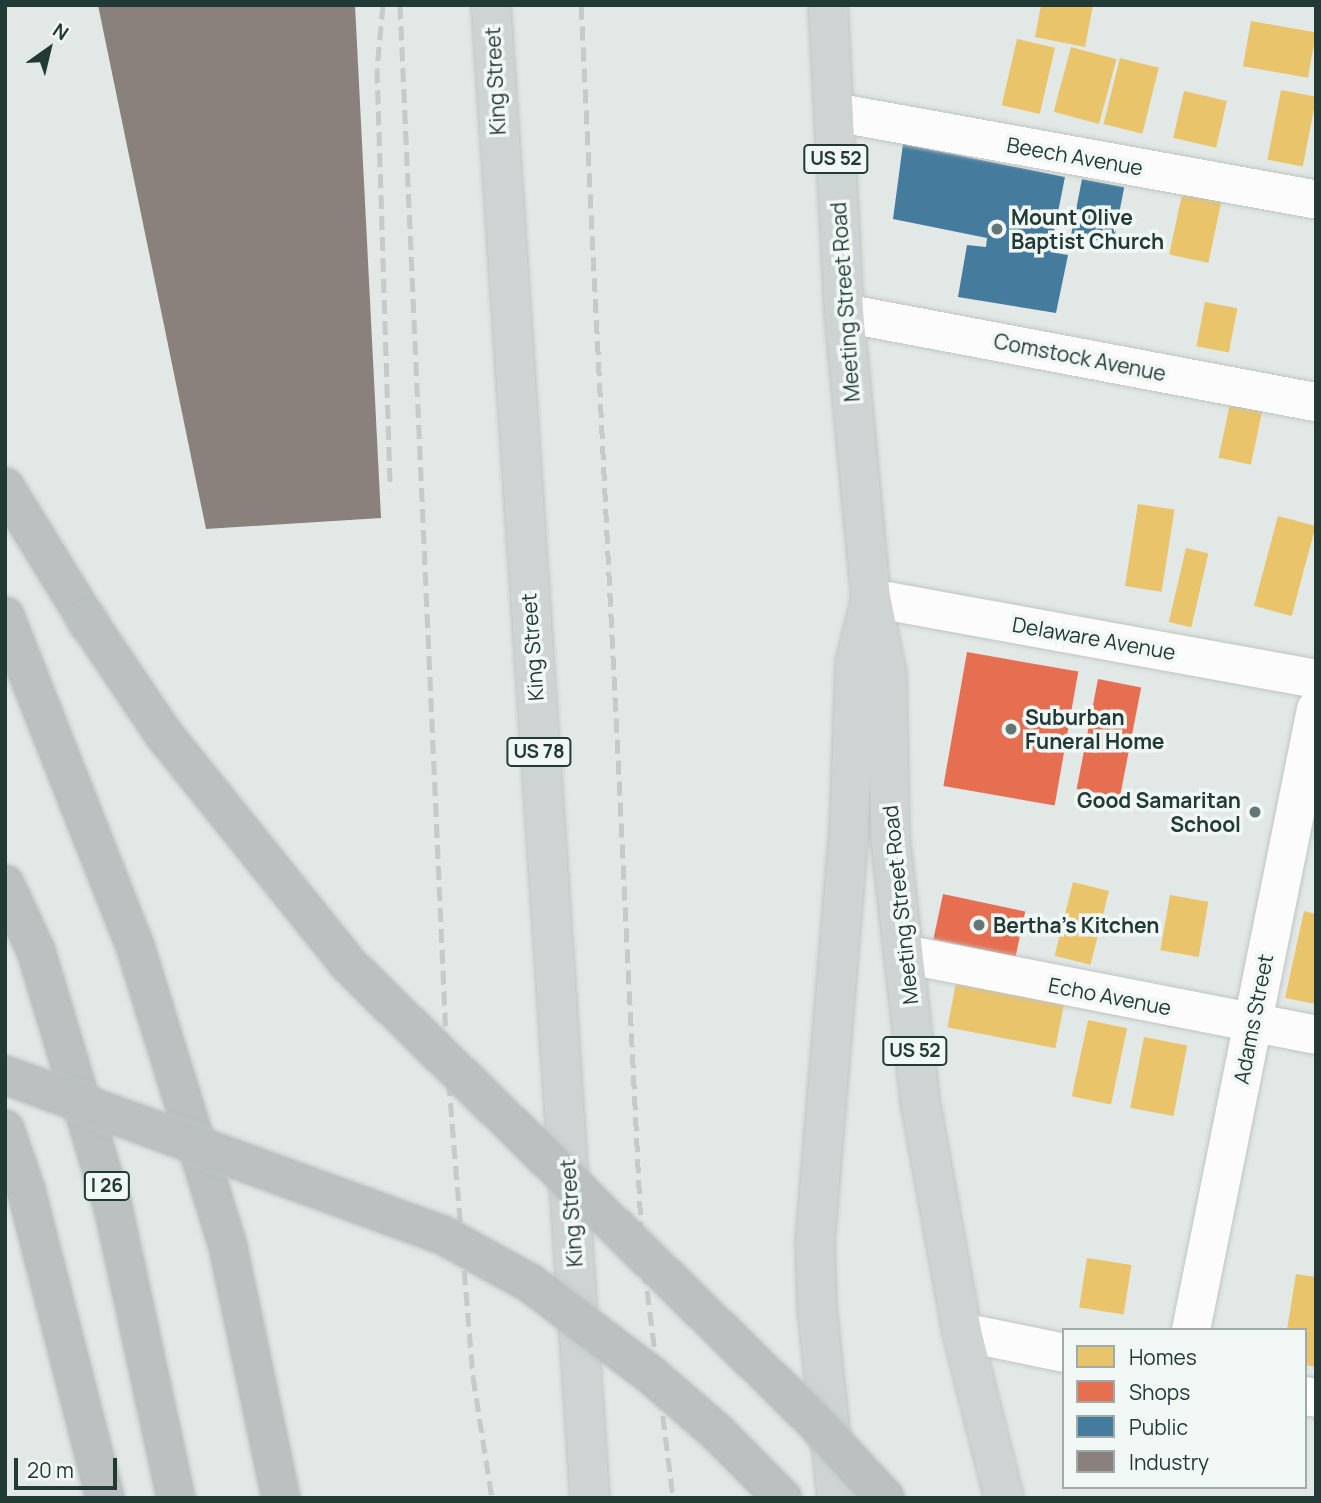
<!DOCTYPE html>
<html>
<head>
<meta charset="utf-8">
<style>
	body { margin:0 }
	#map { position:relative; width:1321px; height:1503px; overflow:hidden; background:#e2e8e6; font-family:Manrope,sans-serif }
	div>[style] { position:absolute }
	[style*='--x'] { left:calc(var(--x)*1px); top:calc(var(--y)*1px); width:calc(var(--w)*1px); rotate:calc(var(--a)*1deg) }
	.homes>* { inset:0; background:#e9c46a; transform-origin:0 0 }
	.shops>* { inset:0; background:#e76f51; transform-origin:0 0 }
	.public>* { inset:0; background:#457b9d; transform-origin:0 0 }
	.industry>* { inset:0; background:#8a817c }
	.roads { filter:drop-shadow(0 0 2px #bfc5c3) drop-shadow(0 0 2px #bfc5c3) }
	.minor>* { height:38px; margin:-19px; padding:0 19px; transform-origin:19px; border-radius:19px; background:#fbfcfb }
	.major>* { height:38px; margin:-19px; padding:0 19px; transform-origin:19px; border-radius:19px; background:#cdd4d3 }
	.highway>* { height:38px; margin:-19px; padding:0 19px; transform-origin:19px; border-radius:19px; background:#bac1c0 }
	.rail>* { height:5px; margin-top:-2.5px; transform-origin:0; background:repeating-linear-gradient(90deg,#c6cac9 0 14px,transparent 0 21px) }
	.bridges { filter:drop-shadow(0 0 2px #bcc4c3) drop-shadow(0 0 2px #bcc4c3) }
	.highway-bridge>* { height:38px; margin:-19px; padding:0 19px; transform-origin:19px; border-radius:19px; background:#bac1c0 }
	.dots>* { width:19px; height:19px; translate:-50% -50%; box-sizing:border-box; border:4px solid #f1f7f4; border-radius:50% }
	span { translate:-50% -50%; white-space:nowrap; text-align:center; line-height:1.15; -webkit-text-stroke:7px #f1f7f4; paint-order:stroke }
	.shield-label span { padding:2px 5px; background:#f1f7f4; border:2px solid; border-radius:5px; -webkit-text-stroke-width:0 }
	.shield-label { font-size:19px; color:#223a36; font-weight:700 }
	.street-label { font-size:21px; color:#223a36 }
	.poi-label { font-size:21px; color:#223a36; font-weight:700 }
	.left { translate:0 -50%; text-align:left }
	.right { translate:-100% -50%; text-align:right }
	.frame { position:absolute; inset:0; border:7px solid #223a36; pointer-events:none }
	.legend { position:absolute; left:1062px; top:1328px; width:245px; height:161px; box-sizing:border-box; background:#f1f7f4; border:2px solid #9eaba8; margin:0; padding:9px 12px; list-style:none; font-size:21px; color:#223a36 }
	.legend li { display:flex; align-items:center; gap:14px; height:35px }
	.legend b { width:35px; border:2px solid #9eaba8 }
	.north { position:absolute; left:14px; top:14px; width:70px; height:70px; -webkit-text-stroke:5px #f1f7f4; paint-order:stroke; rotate:34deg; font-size:19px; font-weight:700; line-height:28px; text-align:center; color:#223a36 }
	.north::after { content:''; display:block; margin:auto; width:24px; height:32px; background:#223a36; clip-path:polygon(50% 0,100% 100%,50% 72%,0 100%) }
	.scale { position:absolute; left:14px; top:1458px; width:103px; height:32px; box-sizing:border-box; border:4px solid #223a36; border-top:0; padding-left:9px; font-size:21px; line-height:24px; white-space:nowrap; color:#223a36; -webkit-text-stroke:5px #f1f7f4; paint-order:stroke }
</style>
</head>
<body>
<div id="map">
	<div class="homes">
		<div style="clip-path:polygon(1041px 5px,1093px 5px,1085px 47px,1035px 37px)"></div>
		<div style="left:1251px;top:21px;width:66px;height:46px;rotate:10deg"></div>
		<div style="left:1017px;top:39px;width:39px;height:68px;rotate:13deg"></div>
		<div style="left:1071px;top:47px;width:47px;height:67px;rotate:15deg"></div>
		<div style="left:1120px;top:58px;width:40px;height:68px;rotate:14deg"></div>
		<div style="left:1281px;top:90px;width:36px;height:71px;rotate:11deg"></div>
		<div style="left:1184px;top:91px;width:44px;height:48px;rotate:13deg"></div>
		<div style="left:1184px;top:185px;width:40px;height:71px;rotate:12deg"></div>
		<div style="left:1205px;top:302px;width:33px;height:45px;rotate:11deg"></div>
		<div style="left:1230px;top:404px;width:33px;height:55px;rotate:12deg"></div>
		<div style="left:1138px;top:504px;width:37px;height:83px;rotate:9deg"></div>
		<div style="left:1278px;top:516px;width:39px;height:93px;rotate:15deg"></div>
		<div style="left:1186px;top:548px;width:23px;height:76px;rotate:13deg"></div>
		<div style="left:1073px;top:882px;width:37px;height:76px;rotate:14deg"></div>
		<div style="left:1170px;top:895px;width:39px;height:56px;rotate:10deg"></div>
		<div style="clip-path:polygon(1304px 911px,1316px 914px,1316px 1004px,1285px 998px)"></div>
		<div style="left:956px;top:983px;width:110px;height:45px;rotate:11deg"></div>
		<div style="left:1088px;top:1020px;width:40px;height:78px;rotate:12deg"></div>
		<div style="left:1144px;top:1037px;width:44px;height:72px;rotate:11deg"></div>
		<div style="left:1087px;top:1258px;width:45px;height:50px;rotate:9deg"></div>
		<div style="clip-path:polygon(1296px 1274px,1316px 1277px,1316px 1367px,1305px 1365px,1305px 1330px,1287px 1330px)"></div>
	</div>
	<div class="shops">
		<div style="left:967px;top:652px;width:113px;height:136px;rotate:10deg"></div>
		<div style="left:1098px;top:679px;width:44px;height:112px;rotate:11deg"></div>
		<div style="left:943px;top:894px;width:84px;height:46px;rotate:12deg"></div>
	</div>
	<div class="public">
		<div style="clip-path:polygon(903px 144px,1065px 177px,1050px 252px,1068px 255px,1056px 313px,958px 297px,967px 245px,986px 247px,987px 238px,893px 219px)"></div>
		<div style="left:1082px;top:179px;width:43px;height:57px;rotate:11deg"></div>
	</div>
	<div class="industry">
		<div style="clip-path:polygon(98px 5px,355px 5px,381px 518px,206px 529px)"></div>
	</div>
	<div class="roads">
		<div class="minor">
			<div style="--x:834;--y:112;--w:490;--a:10.3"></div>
			<div style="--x:844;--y:313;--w:480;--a:10.7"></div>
			<div style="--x:871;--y:598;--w:452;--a:10.3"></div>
			<div style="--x:904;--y:954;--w:420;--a:11.1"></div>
			<div style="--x:1191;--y:1330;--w:633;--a:-78.62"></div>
			<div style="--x:962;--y:1332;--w:104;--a:11.6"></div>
			<div style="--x:1305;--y:1396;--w:11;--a:10"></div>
		</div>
		<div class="major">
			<div style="--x:491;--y:5;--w:1496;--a:86.21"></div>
			<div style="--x:828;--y:5;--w:308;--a:87"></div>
			<div style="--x:844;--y:313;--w:286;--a:84.6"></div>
			<div style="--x:871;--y:598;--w:78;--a:78.1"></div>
			<div style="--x:887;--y:674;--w:162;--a:88.9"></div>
			<div style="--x:890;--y:836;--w:272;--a:83.5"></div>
			<div style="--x:921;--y:1106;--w:230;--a:79.7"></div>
			<div style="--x:962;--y:1332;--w:171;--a:75.8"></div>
			<div style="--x:837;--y:1498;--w:190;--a:-96"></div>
			<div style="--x:817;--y:1309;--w:67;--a:-91.7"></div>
			<div style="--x:815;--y:1242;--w:413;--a:-85.3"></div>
			<div style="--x:849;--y:830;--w:167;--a:-87.9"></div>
			<div style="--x:855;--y:663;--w:58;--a:-76"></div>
		</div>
		<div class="highway">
			<div style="--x:5;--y:487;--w:158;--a:58.4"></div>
			<div style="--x:5;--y:616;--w:358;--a:68.5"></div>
			<div style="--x:136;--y:949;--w:312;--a:72.8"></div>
			<div style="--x:228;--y:1247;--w:257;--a:78.1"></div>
			<div style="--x:5;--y:884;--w:74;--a:65.2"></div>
			<div style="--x:36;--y:951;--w:267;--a:73.3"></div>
			<div style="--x:113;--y:1207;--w:298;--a:77.8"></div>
			<div style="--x:5;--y:1129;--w:65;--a:71"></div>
			<div style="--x:26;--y:1190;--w:318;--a:75.6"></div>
		</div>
	</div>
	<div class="rail">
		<div style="--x:383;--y:5;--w:64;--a:95.4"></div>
		<div style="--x:377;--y:69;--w:420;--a:88.2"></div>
		<div style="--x:400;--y:5;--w:1057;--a:87.45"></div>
		<div style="--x:447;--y:1061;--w:317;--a:85.3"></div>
		<div style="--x:473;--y:1377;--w:122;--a:81.1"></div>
		<div style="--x:581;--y:5;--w:1245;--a:87.19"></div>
		<div style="--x:642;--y:1249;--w:251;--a:82.9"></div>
	</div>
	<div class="bridges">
		<div class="highway-bridge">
			<div style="--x:88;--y:622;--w:138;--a:56"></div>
			<div style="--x:165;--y:736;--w:292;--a:51.2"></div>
			<div style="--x:348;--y:964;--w:651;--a:44.44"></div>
			<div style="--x:813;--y:1420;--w:106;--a:47.3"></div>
			<div style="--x:5;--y:1075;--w:466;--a:20.1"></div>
			<div style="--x:443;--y:1235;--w:99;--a:28.9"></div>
			<div style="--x:530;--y:1283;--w:151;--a:37.2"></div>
			<div style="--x:650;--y:1374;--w:89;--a:40.9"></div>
			<div style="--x:717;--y:1432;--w:93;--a:45.4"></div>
		</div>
	</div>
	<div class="dots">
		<div style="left:997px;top:229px;background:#657774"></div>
		<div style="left:1011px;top:729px;background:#657774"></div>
		<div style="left:1255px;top:812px;background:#657774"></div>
		<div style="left:979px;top:925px;background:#657774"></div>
	</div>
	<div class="shield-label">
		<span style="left:836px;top:159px">US 52</span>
		<span style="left:539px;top:752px">US 78</span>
		<span style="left:915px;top:1051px">US 52</span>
		<span style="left:107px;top:1186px">I 26</span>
	</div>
	<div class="street-label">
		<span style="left:495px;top:81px;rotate:-93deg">King Street</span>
		<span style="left:1075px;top:156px;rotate:10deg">Beech Avenue</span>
		<span style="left:845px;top:302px;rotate:-94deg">Meeting Street Road</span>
		<span style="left:1080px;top:357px;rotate:11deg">Comstock Avenue</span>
		<span style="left:1094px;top:638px;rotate:10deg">Delaware Avenue</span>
		<span style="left:532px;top:647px;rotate:-94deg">King Street</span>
		<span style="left:900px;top:905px;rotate:-96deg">Meeting Street Road</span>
		<span style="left:1110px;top:996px;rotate:11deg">Echo Avenue</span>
		<span style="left:1253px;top:1019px;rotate:-79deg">Adams Street</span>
		<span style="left:571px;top:1213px;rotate:-94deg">King Street</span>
	</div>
	<div class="poi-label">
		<span class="left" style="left:1011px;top:229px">Mount Olive<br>Baptist Church</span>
		<span class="left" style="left:1025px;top:729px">Suburban<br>Funeral Home</span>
		<span class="right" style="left:1241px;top:812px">Good Samaritan<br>School</span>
		<span class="left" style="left:993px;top:925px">Bertha's Kitchen</span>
	</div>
	<div class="frame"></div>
	<ul class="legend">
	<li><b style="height:19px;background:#e9c46a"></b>Homes</li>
	<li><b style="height:19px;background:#e76f51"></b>Shops</li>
	<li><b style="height:19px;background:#457b9d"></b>Public</li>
	<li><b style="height:19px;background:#8a817c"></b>Industry</li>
	</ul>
	<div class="north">N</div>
	<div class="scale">20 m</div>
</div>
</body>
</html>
